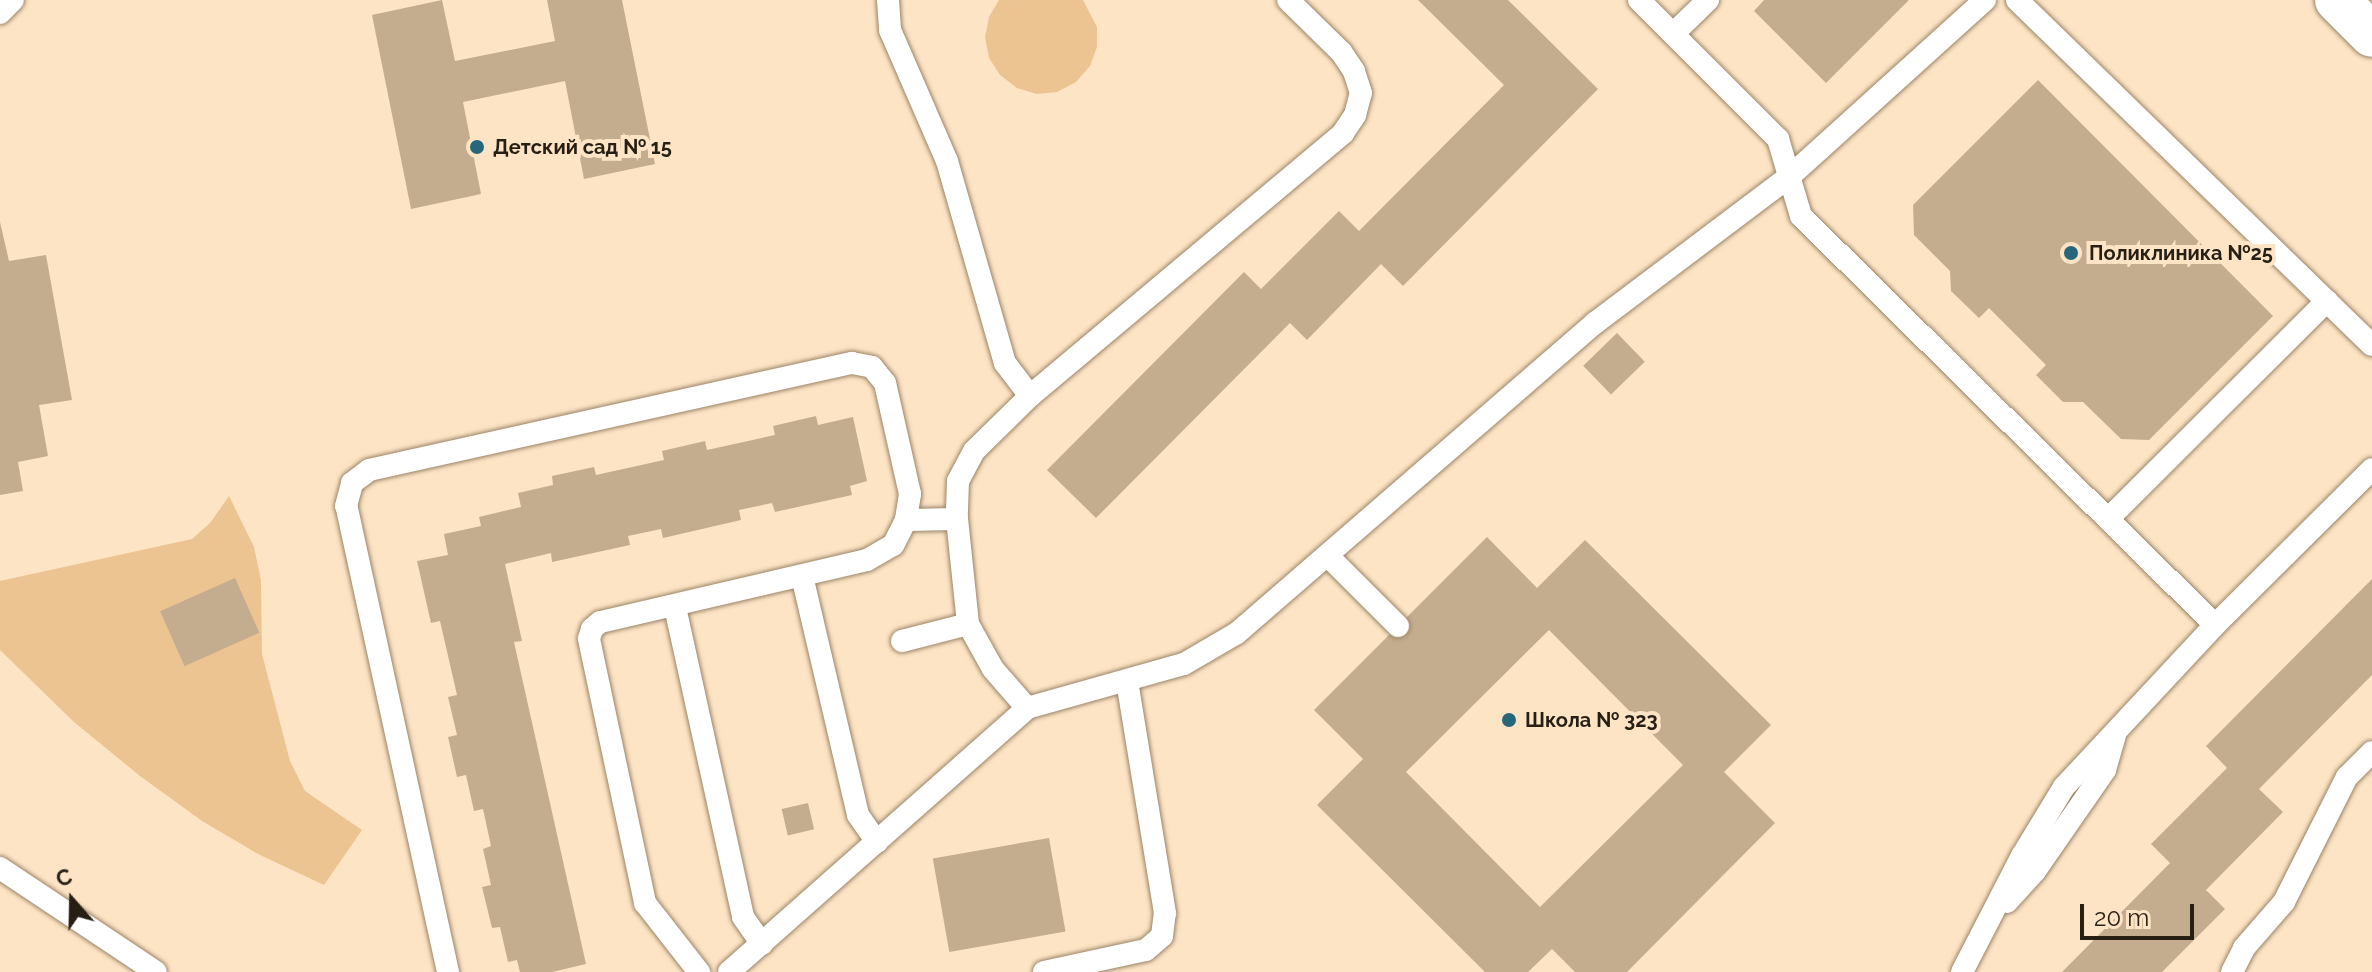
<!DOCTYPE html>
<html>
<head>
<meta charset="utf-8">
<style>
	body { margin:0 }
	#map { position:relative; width:2372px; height:972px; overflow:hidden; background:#fde4c5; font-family:Raleway,sans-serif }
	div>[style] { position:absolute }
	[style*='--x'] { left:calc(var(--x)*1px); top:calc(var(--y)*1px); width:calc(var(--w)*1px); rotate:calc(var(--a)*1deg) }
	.green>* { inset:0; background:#ecc492 }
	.building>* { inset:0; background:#c4ac8f; transform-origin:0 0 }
	.roads { filter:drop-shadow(0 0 2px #9b8467) drop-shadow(0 0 2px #9b8467) }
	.service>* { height:22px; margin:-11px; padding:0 11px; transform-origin:11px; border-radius:11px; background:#fff }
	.minor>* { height:44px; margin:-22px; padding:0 22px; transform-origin:22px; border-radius:22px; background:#fff }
	.dots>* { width:22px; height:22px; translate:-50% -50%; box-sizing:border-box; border:4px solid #fde4c5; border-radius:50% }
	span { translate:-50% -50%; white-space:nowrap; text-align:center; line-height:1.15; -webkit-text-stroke:8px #fde4c5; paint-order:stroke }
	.poi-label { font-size:20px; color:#281f14; font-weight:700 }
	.left { translate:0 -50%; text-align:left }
	.north { position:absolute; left:32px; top:860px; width:80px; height:80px; -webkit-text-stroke:6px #fde4c5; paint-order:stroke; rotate:340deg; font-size:22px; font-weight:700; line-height:32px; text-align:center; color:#281f14 }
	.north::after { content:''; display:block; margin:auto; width:28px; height:36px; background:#281f14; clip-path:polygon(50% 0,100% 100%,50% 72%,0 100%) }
	.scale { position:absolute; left:2080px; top:904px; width:114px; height:36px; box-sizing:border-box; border:4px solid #281f14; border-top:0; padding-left:10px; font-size:24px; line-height:28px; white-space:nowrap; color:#281f14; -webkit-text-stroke:6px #fde4c5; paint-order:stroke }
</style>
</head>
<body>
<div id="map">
	<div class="green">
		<div style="clip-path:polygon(999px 0,1083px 0,1097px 27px,1097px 47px,1090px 66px,1076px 82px,1057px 92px,1037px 94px,1017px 88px,1000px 75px,989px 58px,985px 37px,989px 17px)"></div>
		<div style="clip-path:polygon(229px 496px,254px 547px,261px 580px,262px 654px,290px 761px,305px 791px,362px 830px,324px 885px,258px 854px,202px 821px,140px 776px,74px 722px,0 650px,0 581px,192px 539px,210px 523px)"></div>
	</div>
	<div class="building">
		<div style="clip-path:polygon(442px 0,455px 61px,555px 41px,547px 0,622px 0,655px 164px,584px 179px,565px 81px,463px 102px,481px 194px,411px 209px,372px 15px)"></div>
		<div style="clip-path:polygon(1418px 0,1508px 0,1598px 89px,1403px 286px,1381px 264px,1307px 340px,1290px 323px,1096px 518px,1047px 470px,1244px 272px,1261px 289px,1339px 211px,1359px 231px,1504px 85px)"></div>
		<div style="clip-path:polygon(1764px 0,1909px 0,1826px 83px,1754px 11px)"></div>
		<div style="clip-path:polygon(2038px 80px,2273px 316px,2149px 440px,2121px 439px,2083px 402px,2063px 402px,2036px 375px,2046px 365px,1989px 308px,1979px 318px,1951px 291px,1950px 271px,1914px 235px,1913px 205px)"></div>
		<div style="clip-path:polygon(0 222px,9px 261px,46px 255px,72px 400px,39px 405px,48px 456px,18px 462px,23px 491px,0 495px)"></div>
		<div style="left:1617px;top:333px;width:40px;height:47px;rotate:46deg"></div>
		<div style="clip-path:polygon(816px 416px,818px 425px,853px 417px,867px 481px,850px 486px,852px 495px,775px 512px,772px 503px,739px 510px,741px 520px,663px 538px,661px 529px,628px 536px,630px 545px,552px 562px,551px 553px,505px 564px,522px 641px,514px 642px,586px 964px,552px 972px,520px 972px,517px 960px,508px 962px,500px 927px,492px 928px,482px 887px,491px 885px,483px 849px,491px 846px,483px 809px,474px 811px,466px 775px,457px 777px,448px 737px,457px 735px,448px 697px,457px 695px,440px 621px,431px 623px,417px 561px,448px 555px,444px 534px,481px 526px,479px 517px,521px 507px,518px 493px,553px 485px,552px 476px,594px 467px,596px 475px,664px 460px,662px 451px,705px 441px,707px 450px,775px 435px,773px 426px)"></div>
		<div style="clip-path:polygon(evenodd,1487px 537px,1537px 588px,1585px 540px,1771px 725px,1724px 772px,1775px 823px,1627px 972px,1575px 972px,1552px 949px,1528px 972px,1485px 972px,1317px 805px,1363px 759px,1314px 710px,1487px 537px,1549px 630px,1683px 765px,1540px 907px,1406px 772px,1549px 630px)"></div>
		<div style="left:235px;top:578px;width:60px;height:82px;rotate:66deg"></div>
		<div style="clip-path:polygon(2372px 579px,2372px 675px,2259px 789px,2283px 812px,2206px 890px,2225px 909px,2162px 972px,2062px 972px,2170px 863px,2151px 844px,2227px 768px,2206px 746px)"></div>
		<div style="left:808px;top:803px;width:27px;height:27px;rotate:77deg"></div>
		<div style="left:1049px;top:838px;width:95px;height:118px;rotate:80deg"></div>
	</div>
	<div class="roads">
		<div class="service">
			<div style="--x:888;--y:0;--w:30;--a:86"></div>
			<div style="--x:890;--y:30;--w:143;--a:66.5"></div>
			<div style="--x:947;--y:161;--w:210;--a:74"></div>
			<div style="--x:1005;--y:363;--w:41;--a:52.9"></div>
			<div style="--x:1030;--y:396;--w:78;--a:135.5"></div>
			<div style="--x:974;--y:451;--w:34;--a:118"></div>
			<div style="--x:958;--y:481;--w:38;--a:92"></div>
			<div style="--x:957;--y:519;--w:106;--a:84"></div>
			<div style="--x:968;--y:624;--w:51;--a:60.9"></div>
			<div style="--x:993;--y:669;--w:52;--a:48.9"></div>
			<div style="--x:1639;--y:0;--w:197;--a:45"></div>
			<div style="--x:1778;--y:139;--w:80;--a:73.4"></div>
			<div style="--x:1801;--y:216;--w:582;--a:44.65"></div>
			<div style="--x:2017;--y:0;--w:495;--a:44.2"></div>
			<div style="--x:0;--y:13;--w:18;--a:-45"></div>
			<div style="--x:1673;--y:34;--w:49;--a:-44.2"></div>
			<div style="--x:1030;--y:396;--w:409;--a:-40"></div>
			<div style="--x:1343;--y:133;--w:22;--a:-56"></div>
			<div style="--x:1355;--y:115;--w:23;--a:-75"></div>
			<div style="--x:1361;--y:93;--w:23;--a:-108"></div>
			<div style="--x:1354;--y:71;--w:23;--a:-124"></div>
			<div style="--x:1341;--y:52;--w:74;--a:-135.5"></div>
			<div style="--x:2108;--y:519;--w:309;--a:-44.9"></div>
			<div style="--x:906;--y:520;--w:51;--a:-1.1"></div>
			<div style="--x:1328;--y:556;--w:99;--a:45"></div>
			<div style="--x:802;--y:576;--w:245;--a:76.8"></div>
			<div style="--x:858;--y:815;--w:33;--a:55"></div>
			<div style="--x:675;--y:607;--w:317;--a:77.6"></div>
			<div style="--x:743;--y:917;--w:33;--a:55"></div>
			<div style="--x:902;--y:641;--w:68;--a:-14.4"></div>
			<div style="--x:0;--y:868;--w:187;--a:33.7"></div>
			<div style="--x:2007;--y:902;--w:42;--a:-47.9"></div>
			<div style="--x:2035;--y:871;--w:123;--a:-55.3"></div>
			<div style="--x:2105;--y:770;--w:36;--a:-74"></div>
			<div style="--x:448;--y:972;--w:477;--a:-102.3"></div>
			<div style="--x:346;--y:506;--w:24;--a:-75"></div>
			<div style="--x:352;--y:483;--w:21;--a:-37"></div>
			<div style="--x:369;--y:470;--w:495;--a:-12.5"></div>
			<div style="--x:852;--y:363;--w:20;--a:11"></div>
			<div style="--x:872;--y:367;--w:21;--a:51"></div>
			<div style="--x:885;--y:383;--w:114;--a:77.3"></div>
			<div style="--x:910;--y:494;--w:26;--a:99"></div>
			<div style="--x:906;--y:520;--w:28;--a:117"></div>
			<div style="--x:893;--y:545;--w:30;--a:150"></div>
			<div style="--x:867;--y:560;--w:274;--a:166.9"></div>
			<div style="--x:600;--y:622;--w:11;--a:139"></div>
			<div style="--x:592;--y:629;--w:10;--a:107"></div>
			<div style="--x:589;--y:639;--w:270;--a:78"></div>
			<div style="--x:645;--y:903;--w:88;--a:52"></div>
			<div style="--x:729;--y:972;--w:398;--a:-41.5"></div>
			<div style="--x:1027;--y:708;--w:163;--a:-15.7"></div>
			<div style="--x:1184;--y:664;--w:61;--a:-30.3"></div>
			<div style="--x:1237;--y:633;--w:474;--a:-40.9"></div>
			<div style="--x:1595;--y:323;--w:243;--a:-37"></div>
			<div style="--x:1789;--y:177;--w:264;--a:-42.1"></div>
			<div style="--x:1044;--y:972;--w:104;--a:-12.2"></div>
			<div style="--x:1146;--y:950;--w:21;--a:-41"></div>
			<div style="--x:1162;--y:936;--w:23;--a:-83"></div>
			<div style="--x:1165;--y:913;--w:234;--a:-99.3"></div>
			<div style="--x:1962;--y:972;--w:131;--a:-62.7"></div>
			<div style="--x:2022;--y:856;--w:81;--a:-58.7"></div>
			<div style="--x:2064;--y:787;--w:221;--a:-47"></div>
			<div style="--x:2215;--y:625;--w:221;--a:-44.8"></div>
			<div style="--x:2232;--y:972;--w:27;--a:-63"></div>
			<div style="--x:2244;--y:948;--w:61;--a:-49"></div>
			<div style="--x:2284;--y:902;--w:140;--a:-63.3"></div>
			<div style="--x:2347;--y:777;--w:35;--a:-45"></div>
		</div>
		<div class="minor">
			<div style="--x:2337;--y:0;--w:49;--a:45"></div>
		</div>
	</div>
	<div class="dots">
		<div style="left:477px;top:147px;background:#27677c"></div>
		<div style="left:2071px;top:253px;background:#27677c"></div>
		<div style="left:1509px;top:720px;background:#27677c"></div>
	</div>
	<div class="poi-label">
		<span class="left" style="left:493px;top:147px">Детский сад № 15</span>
		<span class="left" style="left:2089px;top:253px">Поликлиника №25</span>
		<span class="left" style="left:1525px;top:720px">Школа № 323</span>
	</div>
	<div class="north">С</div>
	<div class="scale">20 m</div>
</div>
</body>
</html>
